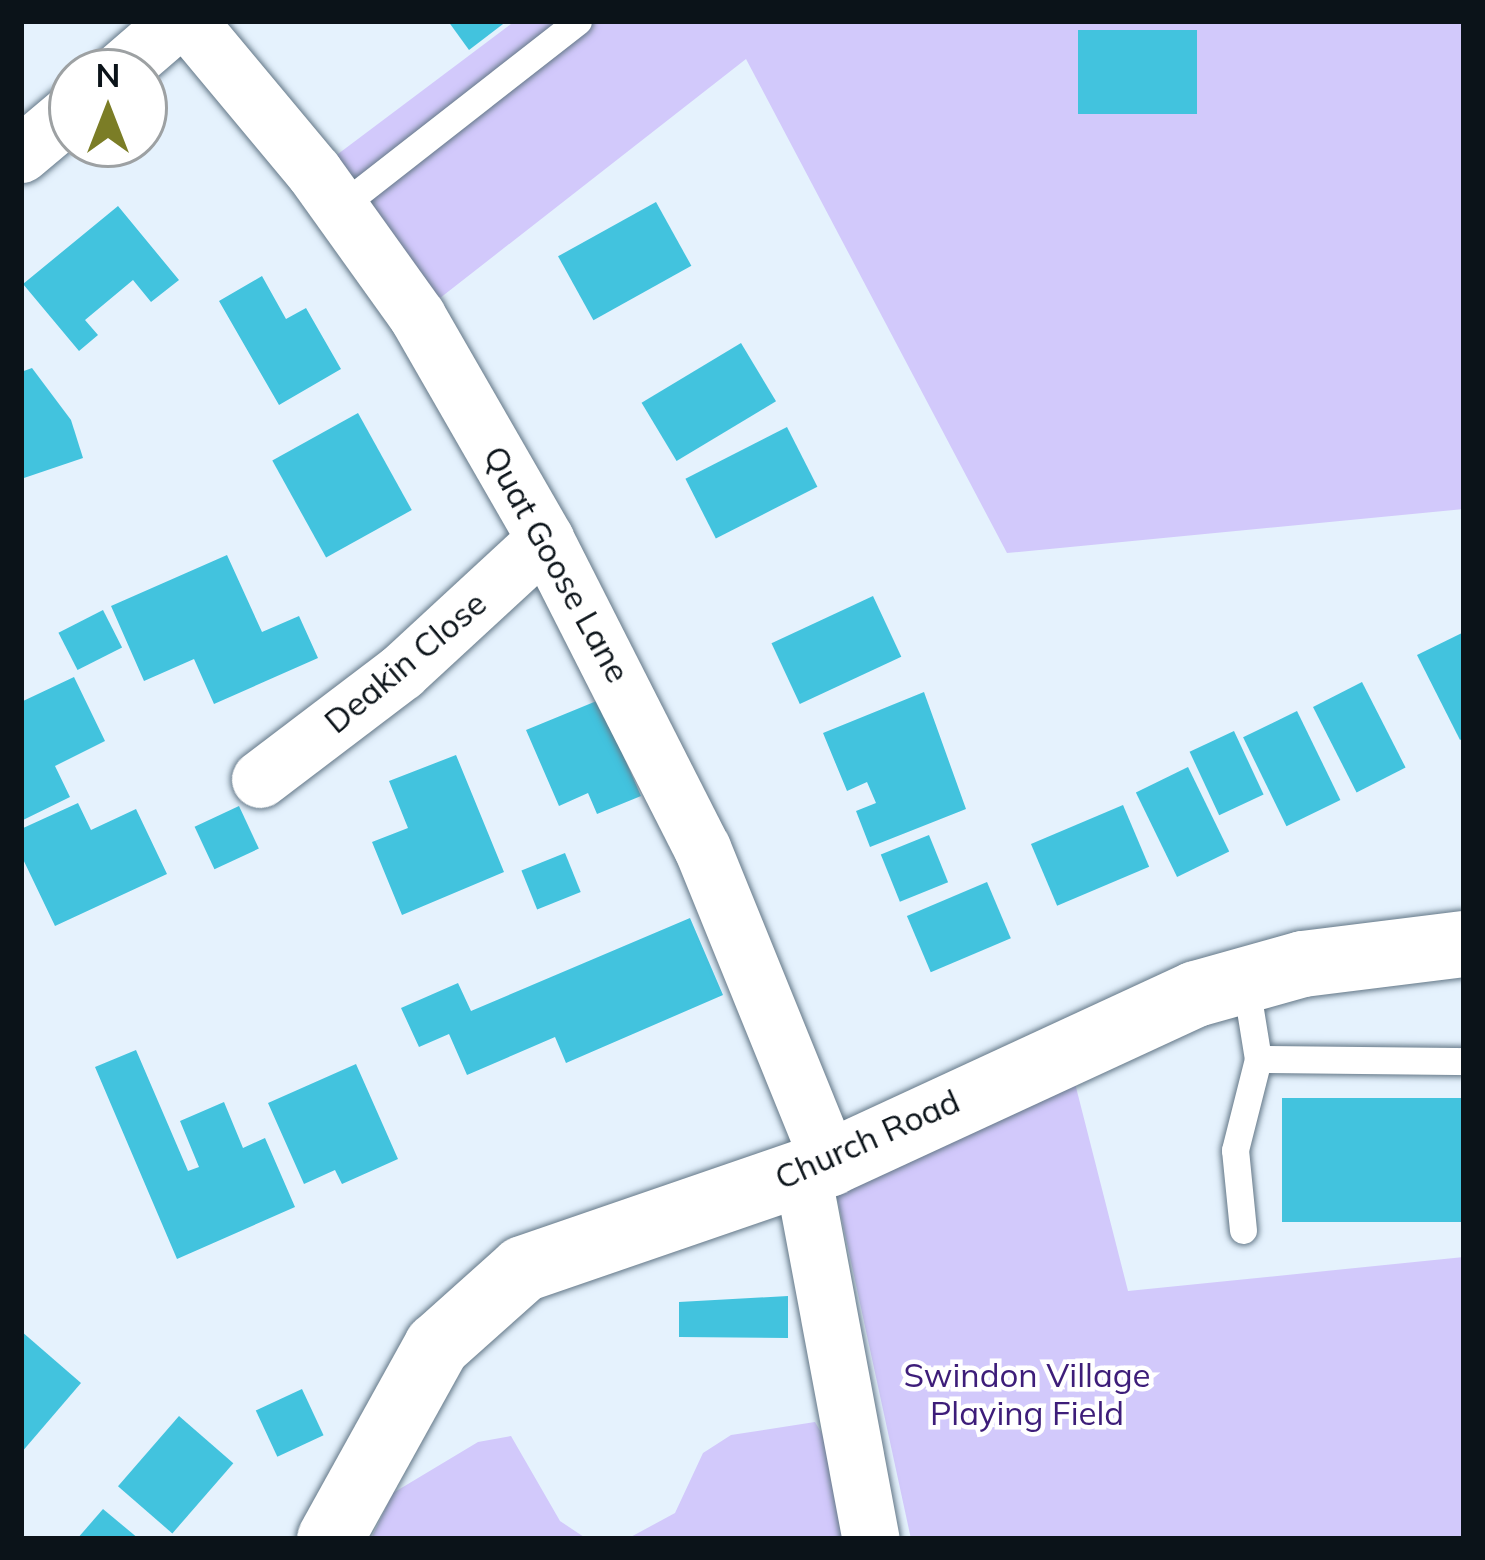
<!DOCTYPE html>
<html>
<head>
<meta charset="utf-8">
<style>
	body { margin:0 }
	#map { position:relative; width:1485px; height:1560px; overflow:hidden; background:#e5f2fd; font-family:Mulish,sans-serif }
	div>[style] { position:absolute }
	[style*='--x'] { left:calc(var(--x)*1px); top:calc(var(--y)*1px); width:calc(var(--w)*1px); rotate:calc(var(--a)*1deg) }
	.green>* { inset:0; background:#d2c9fb }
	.building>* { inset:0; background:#42c3de; transform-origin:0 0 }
	.roads { filter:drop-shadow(0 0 3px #637787) drop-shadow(0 0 3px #637787) }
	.lane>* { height:27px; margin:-13.5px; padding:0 13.5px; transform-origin:13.5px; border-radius:13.5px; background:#fff }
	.street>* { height:57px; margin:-28.5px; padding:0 28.5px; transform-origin:28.5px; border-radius:28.5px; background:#fff }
	.secondary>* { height:66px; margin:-33px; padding:0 33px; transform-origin:33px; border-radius:33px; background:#fff }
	span { translate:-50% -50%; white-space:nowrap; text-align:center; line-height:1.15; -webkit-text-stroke:9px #fff; paint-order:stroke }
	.street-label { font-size:33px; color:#0b1319 }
	.park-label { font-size:33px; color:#3d1d79 }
	.frame { position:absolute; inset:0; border:24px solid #0b1319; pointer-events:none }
	.north { position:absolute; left:48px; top:48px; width:120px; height:120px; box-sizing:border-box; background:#fff; border:3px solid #9da1a3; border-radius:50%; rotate:0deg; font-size:33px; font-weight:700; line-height:48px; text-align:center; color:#0b1319 }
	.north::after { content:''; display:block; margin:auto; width:42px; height:54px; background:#7b7d26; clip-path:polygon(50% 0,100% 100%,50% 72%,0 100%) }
</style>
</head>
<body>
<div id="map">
	<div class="green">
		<div style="clip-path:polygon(515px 21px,1464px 21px,1464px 509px,1007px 553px,746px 59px,417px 316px,314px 172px)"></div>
		<div style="clip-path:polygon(1066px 1048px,1128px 1291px,1464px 1257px,1464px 1539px,911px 1539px,832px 1174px)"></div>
		<div style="clip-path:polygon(815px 1422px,836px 1458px,855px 1539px,627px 1539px,675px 1513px,703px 1453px,731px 1435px)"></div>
		<div style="clip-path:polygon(511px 1436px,560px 1521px,587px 1539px,371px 1539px,393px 1493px,478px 1442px)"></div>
	</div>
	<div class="building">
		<div style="clip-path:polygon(448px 21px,507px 21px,469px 50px)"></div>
		<div style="left:1197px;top:30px;width:84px;height:119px;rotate:90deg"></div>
		<div style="left:656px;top:202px;width:73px;height:112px;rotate:61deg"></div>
		<div style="clip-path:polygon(118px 206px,179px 280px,151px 302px,133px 280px,85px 320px,98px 335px,79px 351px,23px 284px)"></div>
		<div style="clip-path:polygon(262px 276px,286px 319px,306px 308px,341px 369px,279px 405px,219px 301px)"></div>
		<div style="left:741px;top:343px;width:68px;height:116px;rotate:59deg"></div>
		<div style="clip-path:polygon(32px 368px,71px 420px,83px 458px,21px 479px,21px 372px)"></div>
		<div style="left:358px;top:413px;width:111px;height:98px;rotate:61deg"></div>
		<div style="left:787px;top:427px;width:67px;height:114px;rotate:63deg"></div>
		<div style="clip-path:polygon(227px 555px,262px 632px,299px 616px,318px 658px,214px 704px,194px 659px,144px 681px,111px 606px)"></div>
		<div style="left:873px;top:596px;width:67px;height:112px;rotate:65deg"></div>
		<div style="left:103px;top:610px;width:42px;height:50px;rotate:63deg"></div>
		<div style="clip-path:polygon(1464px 632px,1464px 738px,1460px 740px,1417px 655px)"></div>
		<div style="clip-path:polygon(74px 677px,105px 741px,55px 766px,70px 797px,21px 821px,21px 702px)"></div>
		<div style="left:1362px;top:682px;width:96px;height:55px;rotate:63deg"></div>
		<div style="clip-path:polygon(924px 692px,966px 809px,870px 847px,856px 811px,876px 803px,867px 782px,847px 791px,823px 733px)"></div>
		<div style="clip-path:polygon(599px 700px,641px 796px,597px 814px,588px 793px,559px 806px,526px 730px)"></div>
		<div style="left:1297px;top:711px;width:99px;height:60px;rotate:64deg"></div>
		<div style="left:1234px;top:731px;width:70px;height:49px;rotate:65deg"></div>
		<div style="clip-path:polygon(456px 755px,504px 872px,402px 915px,372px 842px,408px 828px,389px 781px)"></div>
		<div style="left:1188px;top:767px;width:94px;height:58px;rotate:64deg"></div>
		<div style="clip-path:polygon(78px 803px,91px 830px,136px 809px,167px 874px,55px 926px,21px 855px,21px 829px)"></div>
		<div style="left:1123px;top:805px;width:67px;height:100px;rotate:67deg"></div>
		<div style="left:239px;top:806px;width:47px;height:49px;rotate:65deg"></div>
		<div style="left:929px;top:835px;width:51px;height:52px;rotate:68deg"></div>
		<div style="left:565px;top:853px;width:42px;height:47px;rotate:68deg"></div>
		<div style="left:987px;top:882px;width:61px;height:87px;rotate:67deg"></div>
		<div style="clip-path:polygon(690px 918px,723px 995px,566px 1063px,555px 1037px,467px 1075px,449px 1034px,419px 1047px,401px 1008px,458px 983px,471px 1011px)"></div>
		<div style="clip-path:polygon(136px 1050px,188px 1171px,199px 1167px,180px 1121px,224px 1102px,243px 1148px,265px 1138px,295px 1207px,177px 1259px,95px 1067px)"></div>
		<div style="clip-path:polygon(356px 1064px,398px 1159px,342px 1184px,335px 1170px,304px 1184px,268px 1103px)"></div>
		<div style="left:1464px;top:1098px;width:124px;height:182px;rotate:90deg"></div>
		<div style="clip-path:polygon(788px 1296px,788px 1338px,679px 1337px,679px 1302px)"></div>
		<div style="clip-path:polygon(21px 1331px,81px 1383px,21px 1453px)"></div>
		<div style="left:302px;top:1389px;width:51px;height:51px;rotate:65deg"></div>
		<div style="left:179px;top:1416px;width:72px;height:93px;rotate:41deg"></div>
		<div style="clip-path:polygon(103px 1509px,139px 1539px,77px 1539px)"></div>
	</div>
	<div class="roads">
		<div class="lane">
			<div style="--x:340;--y:207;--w:302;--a:-38"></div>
			<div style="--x:1258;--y:1059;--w:206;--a:0.6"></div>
			<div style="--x:1243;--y:1230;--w:80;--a:-95.7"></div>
			<div style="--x:1235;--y:1150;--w:94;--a:-75.8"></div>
			<div style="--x:1258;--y:1059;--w:81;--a:-99.2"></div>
		</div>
		<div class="street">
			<div style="--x:188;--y:21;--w:197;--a:50.2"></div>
			<div style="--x:314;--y:172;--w:177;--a:54.4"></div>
			<div style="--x:417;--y:316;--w:257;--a:60.1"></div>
			<div style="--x:545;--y:539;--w:347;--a:63.1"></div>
			<div style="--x:702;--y:848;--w:340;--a:67.9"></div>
			<div style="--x:118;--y:72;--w:78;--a:-40.8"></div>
			<div style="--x:21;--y:154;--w:67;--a:-40.1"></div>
			<div style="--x:260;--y:779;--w:177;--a:-37.2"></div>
			<div style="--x:401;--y:672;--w:196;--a:-42.7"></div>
			<div style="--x:802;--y:1172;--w:373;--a:79.4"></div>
		</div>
		<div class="secondary">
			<div style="--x:330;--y:1539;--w:221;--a:-61"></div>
			<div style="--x:437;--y:1346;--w:115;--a:-41.8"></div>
			<div style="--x:523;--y:1269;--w:325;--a:-19"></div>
			<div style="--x:830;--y:1163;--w:403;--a:-24.8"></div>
			<div style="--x:1196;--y:994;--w:111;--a:-15.7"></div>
			<div style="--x:1303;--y:964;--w:162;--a:-7.1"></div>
		</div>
	</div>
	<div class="street-label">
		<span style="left:557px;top:564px;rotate:61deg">Quat Goose Lane</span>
		<span style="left:405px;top:662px;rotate:-40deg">Deakin Close</span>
		<span style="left:867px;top:1139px;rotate:-24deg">Church Road</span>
	</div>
	<div class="park-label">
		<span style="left:1027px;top:1394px">Swindon Village<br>Playing Field</span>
	</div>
	<div class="frame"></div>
	<div class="north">N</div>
</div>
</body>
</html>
